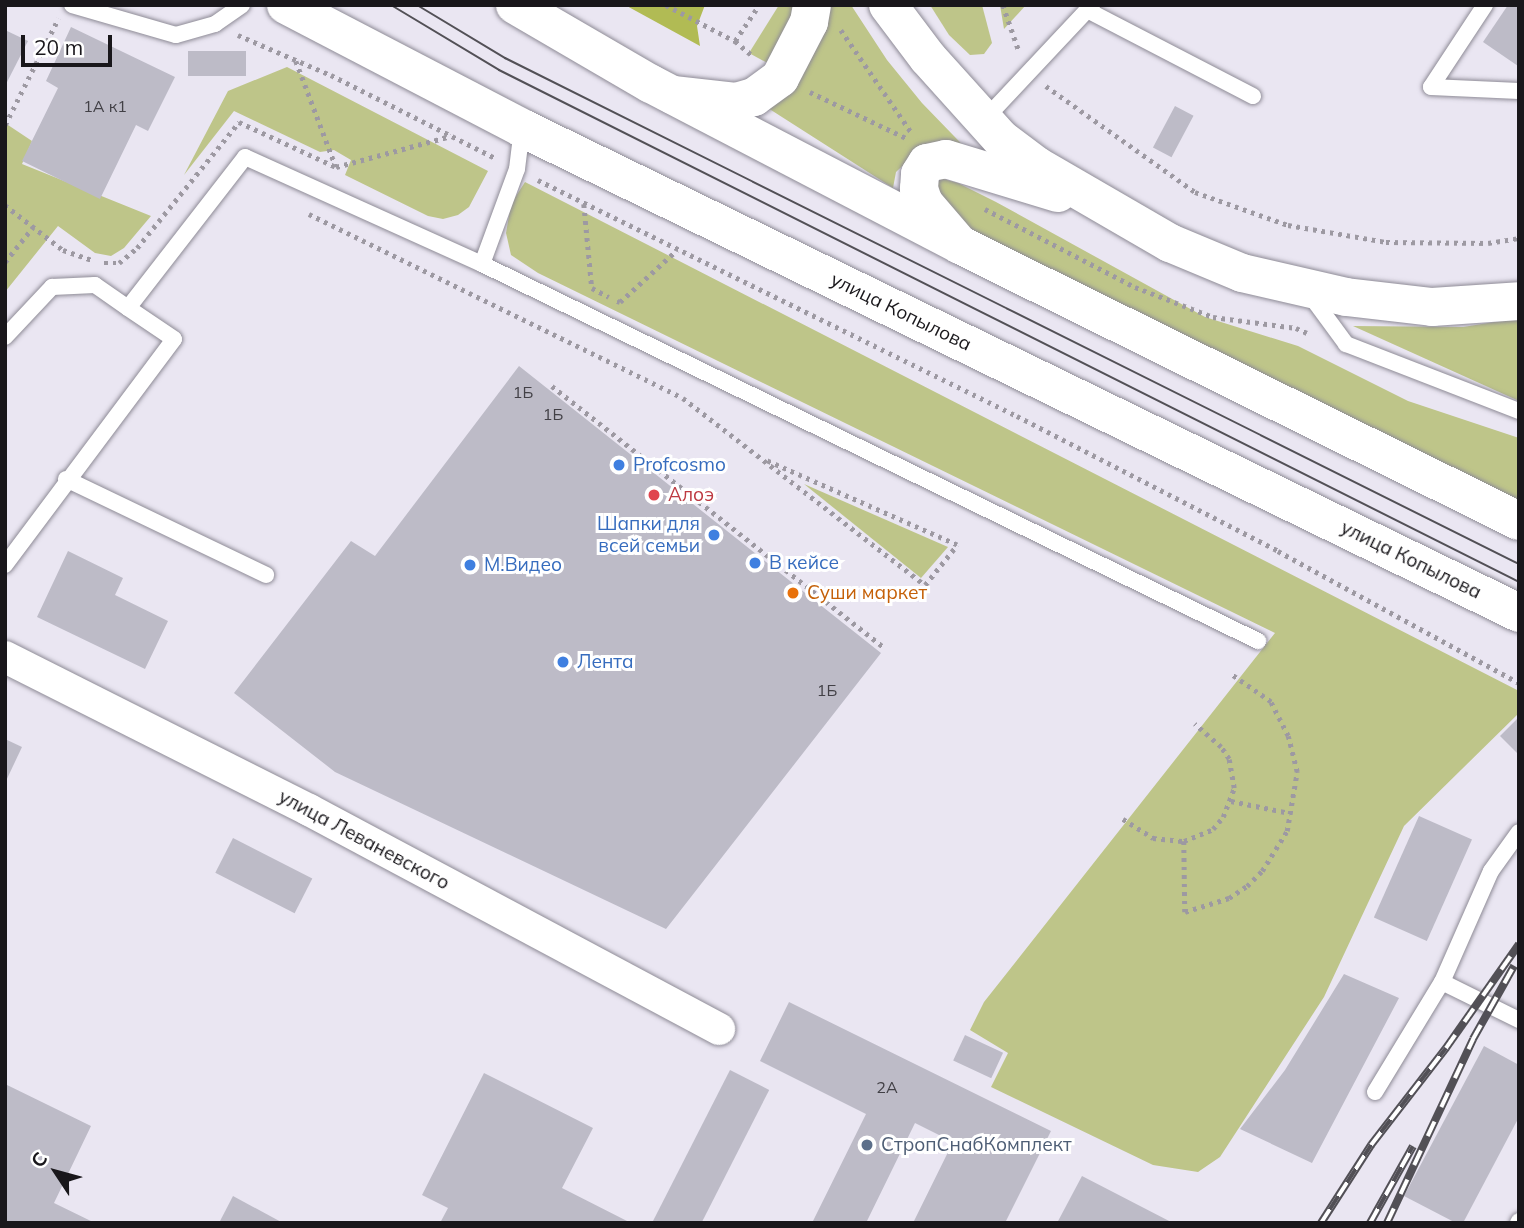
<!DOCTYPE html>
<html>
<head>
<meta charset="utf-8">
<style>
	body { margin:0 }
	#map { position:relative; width:1524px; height:1228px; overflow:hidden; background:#eae6f2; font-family:Mulish,sans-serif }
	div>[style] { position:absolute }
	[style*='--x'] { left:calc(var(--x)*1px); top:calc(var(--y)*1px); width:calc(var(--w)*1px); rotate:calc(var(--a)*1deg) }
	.green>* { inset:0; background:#bec589 }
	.forest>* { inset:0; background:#b1bb54 }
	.building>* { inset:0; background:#bdbbc7; transform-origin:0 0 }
	.path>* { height:4.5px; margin-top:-2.25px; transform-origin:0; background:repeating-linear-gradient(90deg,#9d99a2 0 3.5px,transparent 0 8.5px) }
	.roads { filter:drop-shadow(0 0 2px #8e8b96) drop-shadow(0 0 2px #8e8b96) }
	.service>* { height:16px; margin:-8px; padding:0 8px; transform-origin:8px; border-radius:8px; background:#fff }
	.minor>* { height:32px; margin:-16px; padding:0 16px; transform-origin:16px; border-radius:16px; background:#fff }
	.secondary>* { height:38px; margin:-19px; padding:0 19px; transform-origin:19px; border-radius:19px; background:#fff }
	.primary>* { height:38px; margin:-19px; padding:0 19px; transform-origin:19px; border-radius:19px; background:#fff }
	.tram>* { height:2px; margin:-1px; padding:0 1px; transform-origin:1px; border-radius:1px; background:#525056 }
	.rail>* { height:8px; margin-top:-4px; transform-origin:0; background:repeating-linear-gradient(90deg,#fff 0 16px,#525056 0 32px); box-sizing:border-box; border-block:2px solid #525056 }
	.dots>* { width:19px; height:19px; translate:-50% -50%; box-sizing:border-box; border:4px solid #fff; border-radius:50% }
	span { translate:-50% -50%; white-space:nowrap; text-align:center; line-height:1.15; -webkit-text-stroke:6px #fff; paint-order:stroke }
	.number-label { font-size:16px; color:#424046 }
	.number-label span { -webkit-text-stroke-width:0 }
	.street-label { font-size:19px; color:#19171b }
	.shop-label { font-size:19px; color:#366cbe }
	.left { translate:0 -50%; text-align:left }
	.right { translate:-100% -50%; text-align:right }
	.health-label { font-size:19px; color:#be3a42 }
	.food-label { font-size:19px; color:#c56008 }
	.service-label { font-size:19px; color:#4e5e75 }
	.frame { position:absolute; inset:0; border:7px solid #19171b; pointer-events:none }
	.north { position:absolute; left:21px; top:1137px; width:70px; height:70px; -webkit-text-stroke:5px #fff; paint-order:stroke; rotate:306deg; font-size:19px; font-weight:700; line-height:28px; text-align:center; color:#19171b }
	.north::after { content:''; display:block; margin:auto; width:24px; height:32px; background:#19171b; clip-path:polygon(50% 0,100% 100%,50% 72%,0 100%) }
	.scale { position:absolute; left:21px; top:35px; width:91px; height:32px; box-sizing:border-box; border:4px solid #19171b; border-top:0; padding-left:9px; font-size:21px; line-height:24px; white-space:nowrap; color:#19171b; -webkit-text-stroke:5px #fff; paint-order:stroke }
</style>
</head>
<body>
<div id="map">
	<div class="green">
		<div style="clip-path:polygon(779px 5px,802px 5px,773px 66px,749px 53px)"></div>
		<div style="clip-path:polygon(824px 5px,851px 5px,887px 60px,922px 103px,983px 166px,915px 154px,896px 172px,893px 188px,760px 103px)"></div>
		<div style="clip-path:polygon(930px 5px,982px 5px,992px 43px,984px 54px,970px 55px,949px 35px)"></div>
		<div style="clip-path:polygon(1000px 5px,1026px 5px,1004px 29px)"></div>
		<div style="clip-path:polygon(287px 67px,488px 171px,469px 207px,458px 215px,443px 219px,428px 216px,345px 175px,351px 160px,334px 150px,320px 152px,234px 111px,184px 175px,228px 91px)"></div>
		<div style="clip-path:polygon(5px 123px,32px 141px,22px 164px,151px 216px,124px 248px,111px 256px,95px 253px,58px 226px,5px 292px)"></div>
		<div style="clip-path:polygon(940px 178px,958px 183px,996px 202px,1205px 317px,1298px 346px,1408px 401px,1519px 438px,1519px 504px,974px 237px,931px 189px)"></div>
		<div style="clip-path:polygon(525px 182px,1519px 691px,1519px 713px,1404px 826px,1324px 997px,1220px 1157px,1198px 1172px,1153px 1165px,991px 1087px,1008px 1053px,970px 1030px,984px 1002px,1275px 633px,538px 273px,511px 255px,506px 233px,511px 204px)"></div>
		<div style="clip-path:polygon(1519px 318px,1519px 401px,1353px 326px,1463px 327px)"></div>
		<div style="clip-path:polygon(804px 484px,948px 547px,921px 578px)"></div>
	</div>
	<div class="forest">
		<div style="clip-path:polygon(625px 5px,705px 5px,697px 26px,700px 46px)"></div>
	</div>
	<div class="building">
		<div style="clip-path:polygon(1508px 5px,1519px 5px,1518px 66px,1483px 42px)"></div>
		<div style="clip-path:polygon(71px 27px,175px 77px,148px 131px,136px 125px,100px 199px,22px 161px,58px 88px,46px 81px)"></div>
		<div style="clip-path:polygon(5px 30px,28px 41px,5px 86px)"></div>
		<div style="left:188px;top:51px;width:58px;height:25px"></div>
		<div style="left:1175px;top:106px;width:21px;height:47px;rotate:28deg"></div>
		<div style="clip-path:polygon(519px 366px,881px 653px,666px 929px,335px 772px,234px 693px,351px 541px,375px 556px)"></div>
		<div style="clip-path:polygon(68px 551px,123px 578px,115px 595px,168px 621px,145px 669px,37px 617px)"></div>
		<div style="clip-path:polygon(1519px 717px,1519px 755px,1500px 736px)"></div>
		<div style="clip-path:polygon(5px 739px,22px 747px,5px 783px)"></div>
		<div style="left:1419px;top:816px;width:58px;height:111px;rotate:24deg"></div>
		<div style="left:233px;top:838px;width:89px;height:39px;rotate:27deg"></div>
		<div style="clip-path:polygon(1344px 974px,1399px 998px,1312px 1163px,1240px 1129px,1285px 1070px)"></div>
		<div style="clip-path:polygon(789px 1002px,1051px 1131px,1005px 1223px,913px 1223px,953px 1142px,915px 1123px,866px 1223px,812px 1223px,866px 1114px,760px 1061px)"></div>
		<div style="left:965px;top:1035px;width:42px;height:28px;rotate:25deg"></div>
		<div style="clip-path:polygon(1484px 1046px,1519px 1065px,1519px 1117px,1463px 1223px,1456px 1223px,1404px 1196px)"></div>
		<div style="left:730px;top:1070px;width:44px;height:171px;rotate:27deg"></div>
		<div style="clip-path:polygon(484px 1073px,593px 1128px,562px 1188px,631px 1223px,440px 1223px,448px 1208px,422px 1195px)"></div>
		<div style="clip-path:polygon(5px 1084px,91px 1126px,54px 1203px,95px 1223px,5px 1223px)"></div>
		<div style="clip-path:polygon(1082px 1176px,1173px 1223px,1057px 1223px)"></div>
		<div style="clip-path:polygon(233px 1196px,283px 1223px,219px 1223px)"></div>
	</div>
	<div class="path">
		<div style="--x:666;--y:5;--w:78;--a:27.6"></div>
		<div style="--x:735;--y:41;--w:23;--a:40"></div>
		<div style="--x:1003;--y:5;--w:49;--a:70.8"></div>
		<div style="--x:841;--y:30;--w:124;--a:55.5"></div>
		<div style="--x:238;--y:35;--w:101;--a:23.3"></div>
		<div style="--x:331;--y:75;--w:184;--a:26.8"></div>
		<div style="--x:735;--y:41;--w:43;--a:-56.3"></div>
		<div style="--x:296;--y:61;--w:113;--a:69.3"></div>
		<div style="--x:336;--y:167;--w:119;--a:-15.1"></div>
		<div style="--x:1046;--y:86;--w:183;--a:35.4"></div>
		<div style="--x:1195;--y:192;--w:99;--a:19.5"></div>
		<div style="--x:1288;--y:225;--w:99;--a:9.8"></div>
		<div style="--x:1386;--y:242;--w:102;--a:0.6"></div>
		<div style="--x:1488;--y:243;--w:31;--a:-9"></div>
		<div style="--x:810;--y:92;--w:106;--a:25.6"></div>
		<div style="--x:5;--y:125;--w:119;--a:-63.4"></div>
		<div style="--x:538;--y:180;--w:534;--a:26.23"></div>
		<div style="--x:1017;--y:416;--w:294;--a:27.3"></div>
		<div style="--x:1278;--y:551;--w:275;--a:28.7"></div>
		<div style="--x:584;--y:204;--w:84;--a:84.6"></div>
		<div style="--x:592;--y:288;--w:19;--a:28"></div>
		<div style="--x:5;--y:205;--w:73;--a:37.8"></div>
		<div style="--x:63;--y:250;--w:31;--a:19"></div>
		<div style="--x:985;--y:209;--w:169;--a:27.5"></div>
		<div style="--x:1135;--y:287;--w:84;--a:21"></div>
		<div style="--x:1213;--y:317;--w:84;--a:7.5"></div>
		<div style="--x:1296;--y:328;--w:12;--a:24"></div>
		<div style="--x:309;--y:214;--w:417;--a:26.2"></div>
		<div style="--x:683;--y:398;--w:306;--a:37.7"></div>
		<div style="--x:925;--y:585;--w:51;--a:-51.3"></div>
		<div style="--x:957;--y:545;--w:208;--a:-156.1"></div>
		<div style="--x:5;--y:262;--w:45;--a:-51.3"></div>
		<div style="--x:104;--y:263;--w:15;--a:0"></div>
		<div style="--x:119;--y:263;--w:23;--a:-40"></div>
		<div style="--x:137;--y:248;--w:162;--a:-51"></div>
		<div style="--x:239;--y:122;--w:107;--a:24.9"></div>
		<div style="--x:617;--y:301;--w:3;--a:18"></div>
		<div style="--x:620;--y:302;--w:77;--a:-42.4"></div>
		<div style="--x:552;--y:386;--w:422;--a:38.2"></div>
		<div style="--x:1231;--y:801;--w:60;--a:11.5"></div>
		<div style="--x:1123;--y:819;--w:36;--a:32"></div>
		<div style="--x:1153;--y:838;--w:31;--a:6"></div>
		<div style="--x:1184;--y:841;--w:31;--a:-22"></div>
		<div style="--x:1213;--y:829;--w:16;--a:-50"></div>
		<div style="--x:1223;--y:817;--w:31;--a:-69"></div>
		<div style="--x:1234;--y:788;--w:29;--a:-100"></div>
		<div style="--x:1229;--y:759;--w:14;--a:-124"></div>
		<div style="--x:1221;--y:747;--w:35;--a:-139"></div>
		<div style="--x:1184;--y:841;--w:71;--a:89.2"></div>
		<div style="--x:1185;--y:912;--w:46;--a:-17.7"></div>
		<div style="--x:1229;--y:898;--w:22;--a:-34"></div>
		<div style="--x:1247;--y:886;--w:21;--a:-45"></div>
		<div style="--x:1262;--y:871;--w:47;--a:-58"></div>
		<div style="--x:1287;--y:831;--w:60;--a:-80.4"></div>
		<div style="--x:1297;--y:772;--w:37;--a:-104"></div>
		<div style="--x:1288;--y:736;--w:38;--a:-117"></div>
		<div style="--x:1271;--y:702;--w:47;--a:-145.3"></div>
	</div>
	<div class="roads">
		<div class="service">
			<div style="--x:72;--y:5;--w:108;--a:16.1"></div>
			<div style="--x:176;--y:35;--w:41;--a:-15.8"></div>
			<div style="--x:215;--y:24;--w:33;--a:-35"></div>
			<div style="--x:1485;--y:5;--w:98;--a:123.4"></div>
			<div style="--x:1431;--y:87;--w:88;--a:2.6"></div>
			<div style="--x:1087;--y:10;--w:187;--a:27.4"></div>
			<div style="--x:984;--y:120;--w:158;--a:-46.8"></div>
			<div style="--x:482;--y:264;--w:101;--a:-69.8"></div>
			<div style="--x:517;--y:169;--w:41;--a:-83"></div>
			<div style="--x:1310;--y:295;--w:61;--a:53.7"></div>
			<div style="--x:1346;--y:344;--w:186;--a:21.2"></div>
			<div style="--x:5;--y:337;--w:69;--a:-46.8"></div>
			<div style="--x:52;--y:287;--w:43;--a:-2.7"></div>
			<div style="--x:95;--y:285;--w:40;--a:34.9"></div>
			<div style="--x:128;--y:308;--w:191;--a:-52.2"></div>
			<div style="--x:245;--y:157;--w:260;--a:24.3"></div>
			<div style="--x:482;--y:264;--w:863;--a:25.91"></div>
			<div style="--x:66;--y:479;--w:222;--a:25.6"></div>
			<div style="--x:5;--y:565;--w:282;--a:-53.2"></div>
			<div style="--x:174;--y:339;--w:55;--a:-146"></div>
			<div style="--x:1442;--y:982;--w:86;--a:26.3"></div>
			<div style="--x:1375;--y:1092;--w:129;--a:-58.7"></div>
			<div style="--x:1442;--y:982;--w:121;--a:-66.2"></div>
			<div style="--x:1491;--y:871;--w:48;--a:-54.3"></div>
			<div style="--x:1518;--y:1223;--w:2;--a:-63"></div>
		</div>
		<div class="minor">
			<div style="--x:5;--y:657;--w:340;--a:26.7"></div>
			<div style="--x:309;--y:810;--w:465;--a:28.1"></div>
		</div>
		<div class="secondary">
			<div style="--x:888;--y:5;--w:66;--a:53"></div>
			<div style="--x:928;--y:58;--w:109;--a:48"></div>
			<div style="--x:1001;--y:139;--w:45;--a:36.9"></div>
			<div style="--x:1037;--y:166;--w:154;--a:30.1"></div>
			<div style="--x:1170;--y:243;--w:78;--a:22.6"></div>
			<div style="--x:1242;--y:273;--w:107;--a:13"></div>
			<div style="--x:1346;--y:297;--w:87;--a:6.6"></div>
			<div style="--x:1432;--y:307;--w:87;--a:-3.9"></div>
			<div style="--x:673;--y:95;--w:63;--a:6.3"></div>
			<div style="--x:736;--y:102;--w:19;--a:-16"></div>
			<div style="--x:754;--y:97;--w:32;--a:-36"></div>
			<div style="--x:780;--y:78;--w:63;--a:-62.6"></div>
			<div style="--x:809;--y:22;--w:17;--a:-80"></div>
			<div style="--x:960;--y:245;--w:55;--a:-130.6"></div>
			<div style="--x:924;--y:203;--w:15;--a:-110"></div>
			<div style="--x:919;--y:189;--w:15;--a:-86"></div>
			<div style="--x:920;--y:174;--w:13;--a:-58"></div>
			<div style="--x:927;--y:163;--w:19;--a:-12"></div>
			<div style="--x:946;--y:159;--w:117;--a:16.9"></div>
		</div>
		<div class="primary">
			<div style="--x:286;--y:5;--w:266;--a:27.5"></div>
			<div style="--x:522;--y:128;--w:1109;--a:25.94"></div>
			<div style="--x:515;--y:5;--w:157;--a:30.2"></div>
			<div style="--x:651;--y:84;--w:348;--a:27.5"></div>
			<div style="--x:960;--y:245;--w:623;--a:26.28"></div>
		</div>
	</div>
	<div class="tram">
		<div style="--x:391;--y:5;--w:126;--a:31"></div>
		<div style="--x:499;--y:70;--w:1141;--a:26.65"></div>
		<div style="--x:417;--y:5;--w:103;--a:31.1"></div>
		<div style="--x:505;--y:58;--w:1133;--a:26.52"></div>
	</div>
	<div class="rail">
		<div style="--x:1321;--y:1223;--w:93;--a:-57.3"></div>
		<div style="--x:1371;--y:1145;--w:123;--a:-52.3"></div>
		<div style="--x:1446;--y:1048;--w:127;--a:-54.9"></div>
		<div style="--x:1370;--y:1223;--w:88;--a:-60.8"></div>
		<div style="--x:1387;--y:1223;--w:203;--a:-64.9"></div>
		<div style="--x:1473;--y:1039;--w:84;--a:-60.7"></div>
	</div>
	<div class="dots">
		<div style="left:619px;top:465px;background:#3f7fe0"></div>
		<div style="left:654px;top:495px;background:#e0444e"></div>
		<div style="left:714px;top:535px;background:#3f7fe0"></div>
		<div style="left:755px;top:563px;background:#3f7fe0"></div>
		<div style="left:470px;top:565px;background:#3f7fe0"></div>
		<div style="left:793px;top:593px;background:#e8710a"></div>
		<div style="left:563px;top:662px;background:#3f7fe0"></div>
		<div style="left:867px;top:1145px;background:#5c6f8a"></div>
	</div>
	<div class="number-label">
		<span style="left:105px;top:106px">1А к1</span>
		<span style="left:523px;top:392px">1Б</span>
		<span style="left:553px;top:414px">1Б</span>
		<span style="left:827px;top:690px">1Б</span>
		<span style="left:887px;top:1087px">2А</span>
	</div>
	<div class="street-label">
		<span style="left:901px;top:312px;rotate:26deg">улица Копылова</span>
		<span style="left:1411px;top:560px;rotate:26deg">улица Копылова</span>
		<span style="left:364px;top:840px;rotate:28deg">улица Леваневского</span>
	</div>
	<div class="shop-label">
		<span class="left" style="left:633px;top:465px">Profcosmo</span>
		<span class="right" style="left:700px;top:535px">Шапки для<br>всей семьи</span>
		<span class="left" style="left:769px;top:563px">В кейсе</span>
		<span class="left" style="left:484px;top:565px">М.Видео</span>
		<span class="left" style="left:577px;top:662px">Лента</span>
	</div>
	<div class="health-label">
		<span class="left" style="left:668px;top:495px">Алоэ</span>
	</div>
	<div class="food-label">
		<span class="left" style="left:807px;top:593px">Суши маркет</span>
	</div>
	<div class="service-label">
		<span class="left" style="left:881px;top:1145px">СтропСнабКомплект</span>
	</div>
	<div class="frame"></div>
	<div class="north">С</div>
	<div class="scale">20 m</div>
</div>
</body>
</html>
